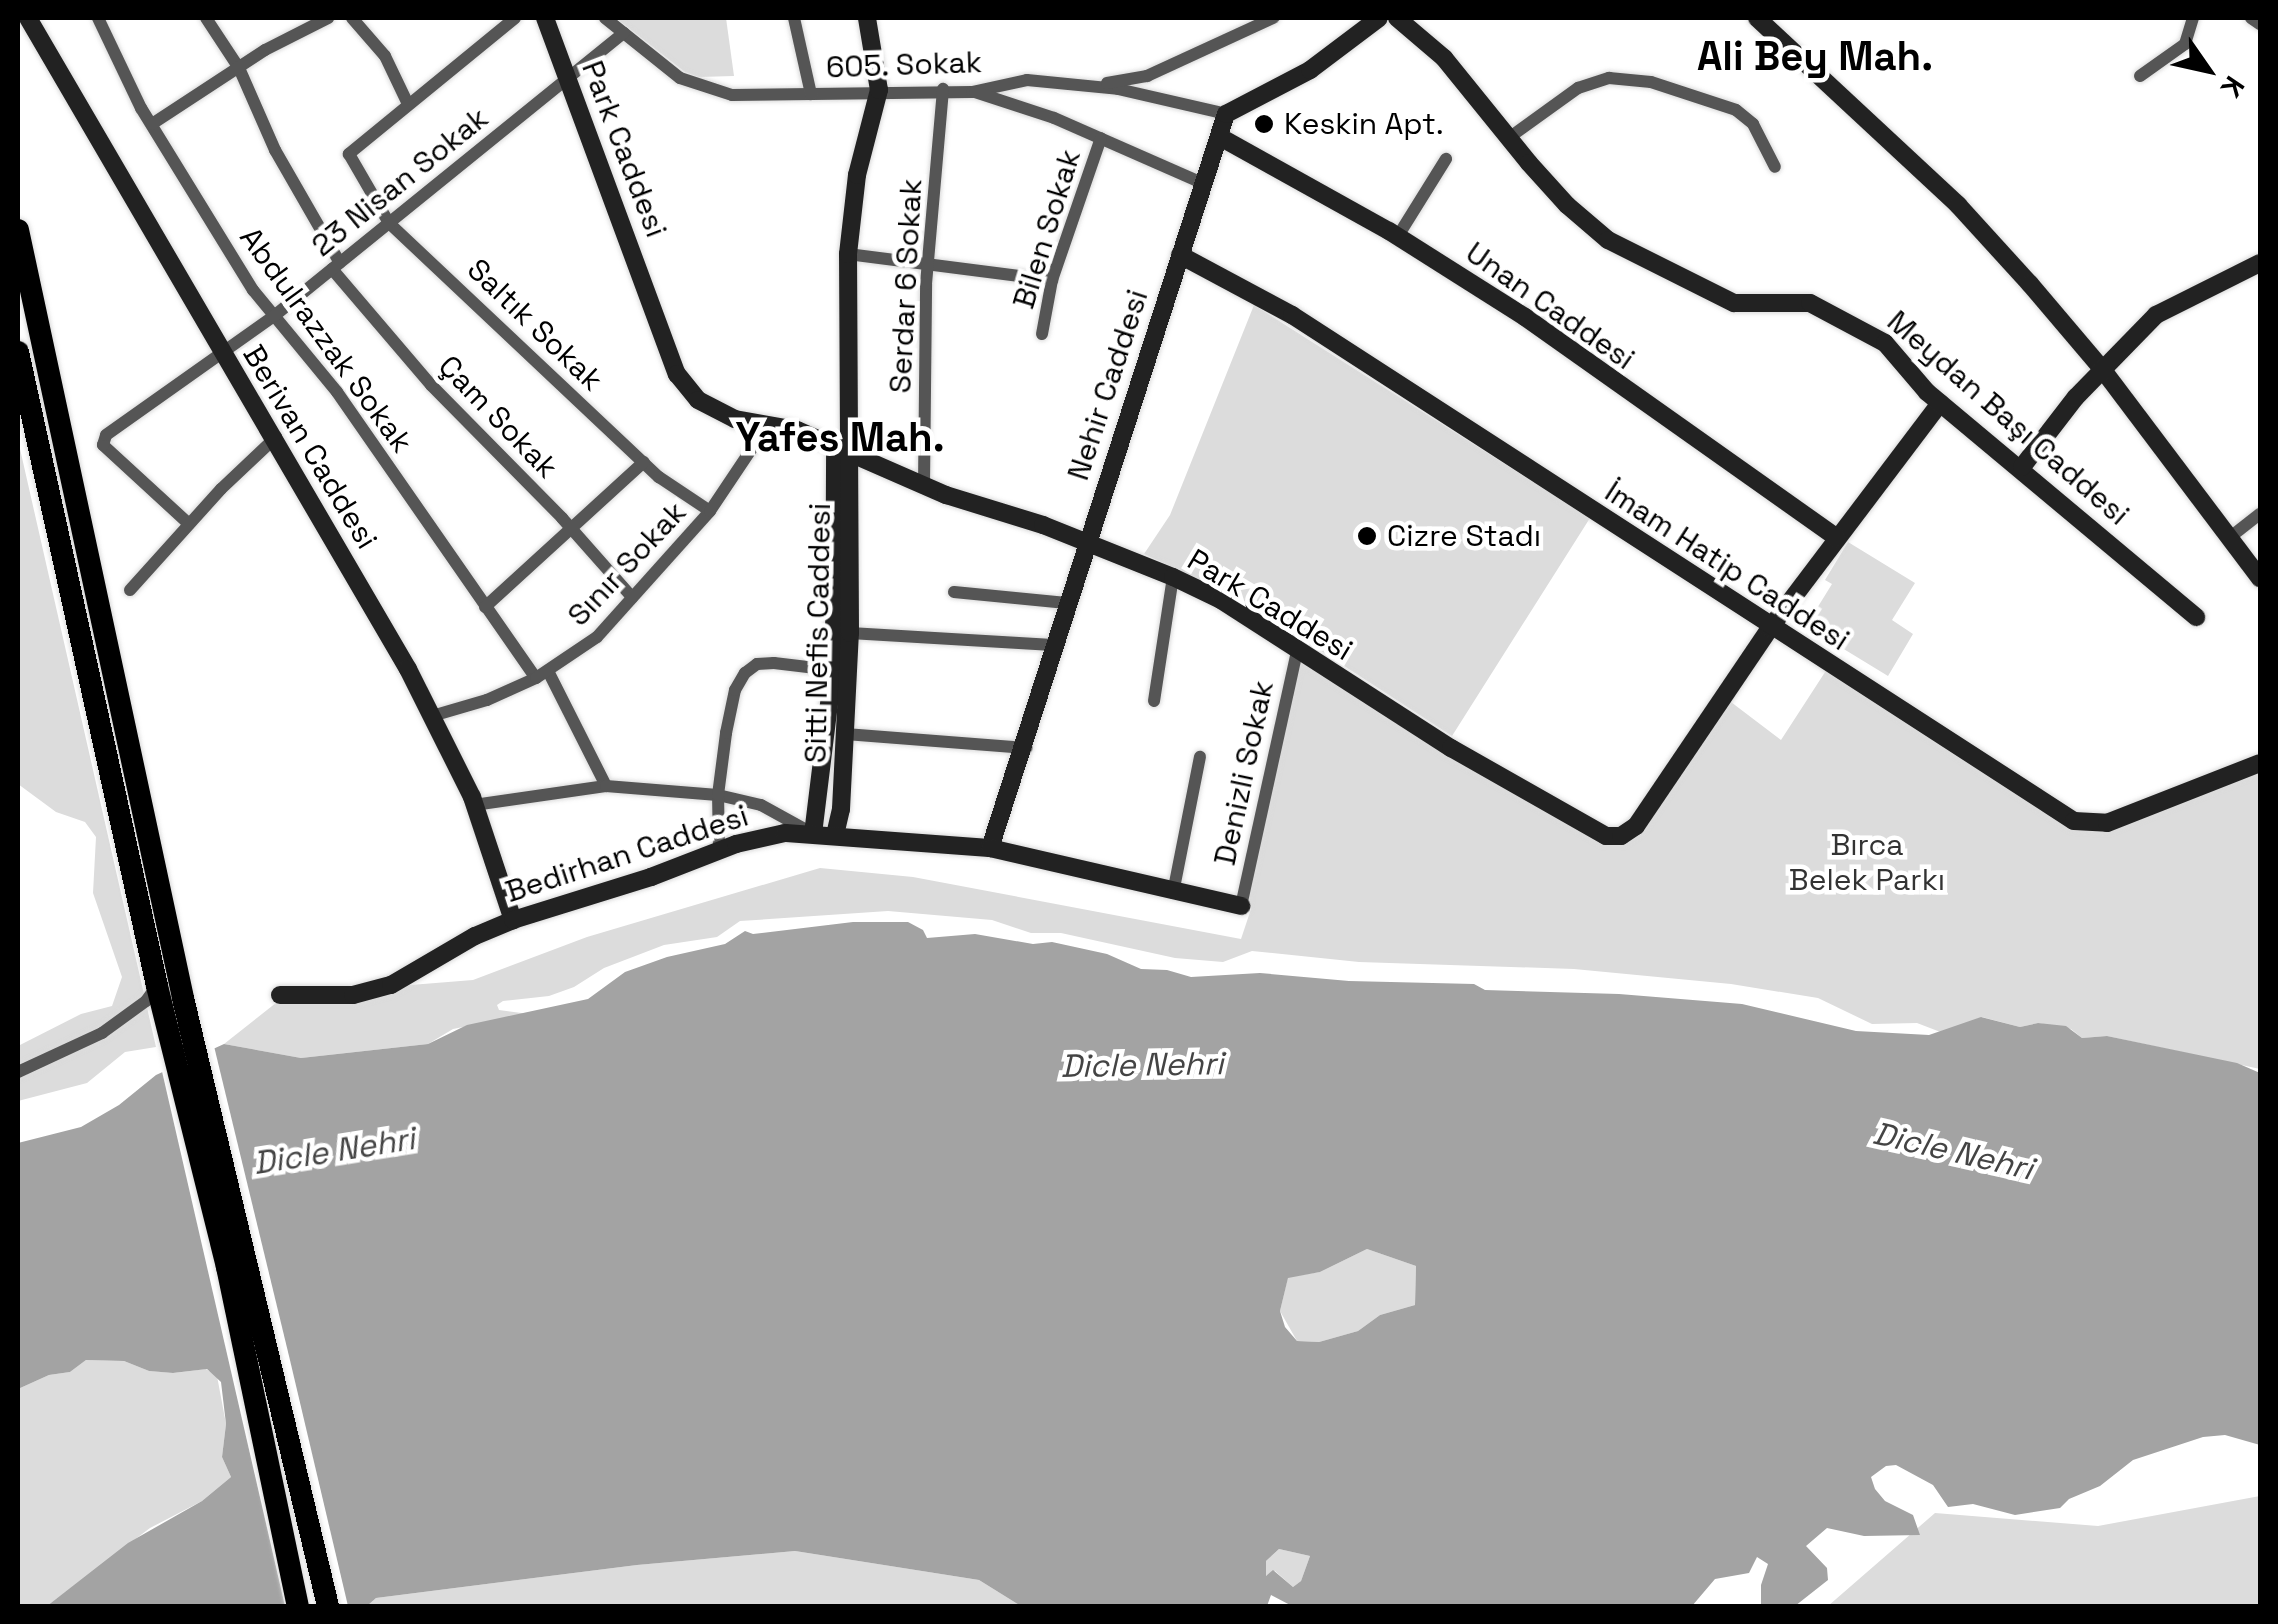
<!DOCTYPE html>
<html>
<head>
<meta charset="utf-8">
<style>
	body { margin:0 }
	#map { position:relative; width:2278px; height:1624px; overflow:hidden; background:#fff; font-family:"Space Grotesk",sans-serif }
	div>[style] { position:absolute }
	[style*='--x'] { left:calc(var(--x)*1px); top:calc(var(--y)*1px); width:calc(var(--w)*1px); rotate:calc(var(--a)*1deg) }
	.green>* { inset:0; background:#dcdcdc }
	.water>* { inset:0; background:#a3a3a3 }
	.pier>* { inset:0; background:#fff }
	.roads { filter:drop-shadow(0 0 2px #dbdbdb) drop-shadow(0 0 2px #dbdbdb) }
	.street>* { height:12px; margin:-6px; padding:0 6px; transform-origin:6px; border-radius:6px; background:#555 }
	.secondary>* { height:18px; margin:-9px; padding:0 9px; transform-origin:9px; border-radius:9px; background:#222 }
	.highway>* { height:22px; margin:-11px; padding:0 11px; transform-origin:11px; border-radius:11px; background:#000 }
	.dots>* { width:28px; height:28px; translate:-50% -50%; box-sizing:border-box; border:5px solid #fff; border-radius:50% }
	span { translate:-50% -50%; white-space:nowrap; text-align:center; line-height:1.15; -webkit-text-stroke:9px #fff; paint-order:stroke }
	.street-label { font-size:30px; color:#000 }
	.poi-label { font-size:30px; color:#000 }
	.left { translate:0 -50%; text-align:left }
	.park-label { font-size:30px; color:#333 }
	.water-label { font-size:32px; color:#444; font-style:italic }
	.district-label { font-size:40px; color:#000; font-weight:700 }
	.frame { position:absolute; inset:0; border:20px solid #000; pointer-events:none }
	.north { position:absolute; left:2158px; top:20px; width:100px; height:100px; -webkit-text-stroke:8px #fff; paint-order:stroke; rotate:124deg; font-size:28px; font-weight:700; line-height:40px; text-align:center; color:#000 }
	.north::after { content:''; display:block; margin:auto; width:35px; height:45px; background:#000; clip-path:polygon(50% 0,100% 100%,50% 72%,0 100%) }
</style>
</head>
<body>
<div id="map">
	<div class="green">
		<div style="clip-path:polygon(616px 18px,726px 18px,734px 76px,699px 77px,685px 72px)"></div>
		<div style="clip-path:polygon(1254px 305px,1590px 518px,1452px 736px,1238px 597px,1144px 554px,1170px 515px)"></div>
		<div style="clip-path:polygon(18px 440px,156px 1047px,125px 1052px,87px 1083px,18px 1101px,18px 1046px,81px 1014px,112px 1006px,122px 977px,93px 893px,96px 837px,85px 822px,56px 812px,18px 784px)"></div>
		<div style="clip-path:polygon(1848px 542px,1915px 583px,1892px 620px,1913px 634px,1888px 676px,1806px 626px,1832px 584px,1825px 580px)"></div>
		<div style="clip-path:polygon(1297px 651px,1621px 836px,1723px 696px,1781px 740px,1829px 666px,2083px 825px,2260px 763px,2260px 1069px,2107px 1036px,2082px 1038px,2071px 1029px,2038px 1023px,2020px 1027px,1982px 1017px,1943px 1033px,1917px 1023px,1872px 1024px,1818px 998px,1731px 984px,1574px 969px,1359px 962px,1252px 951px,1223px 962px,1175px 958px,1061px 933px,1031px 933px,992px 920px,888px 911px,740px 921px,717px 937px,664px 945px,604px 968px,574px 987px,549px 996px,503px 1001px,497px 1005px,499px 1010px,529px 1014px,453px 1029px,428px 1044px,301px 1058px,224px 1044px,286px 995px,473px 980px,587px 937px,820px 868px,913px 877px,1241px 939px,1251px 909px,1241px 906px)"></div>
		<div style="clip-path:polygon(1367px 1249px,1416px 1266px,1415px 1305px,1380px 1315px,1358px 1331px,1319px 1342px,1297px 1341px,1280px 1311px,1288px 1277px,1320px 1272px)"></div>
		<div style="clip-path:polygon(86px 1360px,124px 1361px,149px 1371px,174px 1373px,206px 1369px,217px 1376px,226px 1424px,222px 1457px,231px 1477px,202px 1501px,150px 1528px,47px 1606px,18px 1606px,18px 1389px,49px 1375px,70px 1372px)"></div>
		<div style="clip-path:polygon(2260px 1496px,2260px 1606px,1828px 1606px,1935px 1513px,2098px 1526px)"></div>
		<div style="clip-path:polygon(1279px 1549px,1310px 1556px,1301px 1581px,1293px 1587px,1275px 1571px,1266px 1576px,1266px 1561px)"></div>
		<div style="clip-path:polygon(795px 1551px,979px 1580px,1021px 1606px,367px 1606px,376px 1598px,637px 1565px)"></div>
	</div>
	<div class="water">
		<div style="clip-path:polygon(evenodd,853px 922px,908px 922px,923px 930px,927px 938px,975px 934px,1033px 944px,1052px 942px,1107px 954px,1141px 969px,1167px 970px,1191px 977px,1260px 973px,1349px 981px,1474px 984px,1485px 990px,1619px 994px,1742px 1004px,1856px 1031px,1929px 1035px,1981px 1017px,2020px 1027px,2038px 1023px,2066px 1026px,2082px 1038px,2107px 1036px,2237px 1063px,2260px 1073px,2260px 1445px,2225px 1435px,2203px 1437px,2133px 1460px,2100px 1486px,2069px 1499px,2060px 1508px,2015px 1515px,1973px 1504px,1948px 1507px,1933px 1485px,1896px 1465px,1886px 1466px,1871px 1477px,1875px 1489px,1885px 1501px,1913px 1515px,1920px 1535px,1864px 1536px,1827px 1528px,1806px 1546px,1827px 1568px,1828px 1580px,1795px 1606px,1761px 1606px,1761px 1585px,1768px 1564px,1757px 1557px,1749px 1573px,1715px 1579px,1692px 1606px,1292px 1606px,1271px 1595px,1267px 1606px,1021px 1606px,979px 1580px,795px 1551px,637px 1565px,376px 1598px,367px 1606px,47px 1606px,128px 1543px,202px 1501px,231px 1477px,222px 1457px,226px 1424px,221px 1382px,207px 1369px,173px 1373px,149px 1371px,124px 1361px,86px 1360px,70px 1372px,49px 1375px,18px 1389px,18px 1143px,81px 1127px,119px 1105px,156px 1075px,224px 1044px,301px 1058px,428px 1044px,467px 1025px,588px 999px,625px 972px,667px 957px,725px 944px,745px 931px,753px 934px,853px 922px,1367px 1249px,1416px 1266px,1415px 1305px,1380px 1315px,1358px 1331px,1319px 1342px,1297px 1341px,1285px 1327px,1280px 1311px,1288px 1278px,1320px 1272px,1367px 1249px,853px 922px,1279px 1549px,1310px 1556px,1301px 1581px,1293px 1587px,1273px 1570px,1266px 1576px,1266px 1561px,1279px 1549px)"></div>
	</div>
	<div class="pier">
		<div style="clip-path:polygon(213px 1042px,289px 1356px,348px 1606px,285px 1606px,161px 1067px)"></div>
	</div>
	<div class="roads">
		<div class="street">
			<div style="--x:98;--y:18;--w:100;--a:64.5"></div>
			<div style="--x:141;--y:108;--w:214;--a:58.4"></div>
			<div style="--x:253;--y:290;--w:132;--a:50.5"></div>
			<div style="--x:337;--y:392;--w:348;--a:55.2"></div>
			<div style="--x:206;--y:18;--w:60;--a:56.6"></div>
			<div style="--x:239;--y:68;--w:90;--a:66.3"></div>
			<div style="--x:275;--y:150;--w:130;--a:60.1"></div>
			<div style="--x:352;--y:18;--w:50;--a:49"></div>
			<div style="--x:385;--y:56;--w:53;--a:64.4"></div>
			<div style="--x:515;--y:18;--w:215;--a:140.7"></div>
			<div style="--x:349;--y:154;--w:80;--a:59.9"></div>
			<div style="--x:389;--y:223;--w:371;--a:43.3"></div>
			<div style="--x:659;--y:477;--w:61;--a:33.7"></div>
			<div style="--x:605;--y:18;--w:96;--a:38.7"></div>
			<div style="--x:680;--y:78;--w:55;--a:18.1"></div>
			<div style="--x:732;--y:95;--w:240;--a:-0.7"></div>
			<div style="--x:972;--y:92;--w:56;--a:-12.3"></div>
			<div style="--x:1027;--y:80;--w:91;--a:5.6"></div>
			<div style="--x:1118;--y:89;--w:111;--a:13"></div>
			<div style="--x:794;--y:18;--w:78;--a:77.4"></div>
			<div style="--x:2251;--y:18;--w:11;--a:34"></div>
			<div style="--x:2140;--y:76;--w:55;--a:-35.4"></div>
			<div style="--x:2185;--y:44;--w:27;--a:-73"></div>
			<div style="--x:1107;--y:83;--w:41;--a:-9.9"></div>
			<div style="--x:1147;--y:76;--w:139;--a:-24.7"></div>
			<div style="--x:975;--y:92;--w:83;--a:18.2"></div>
			<div style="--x:1054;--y:118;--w:162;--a:23.7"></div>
			<div style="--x:152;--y:124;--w:135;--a:-33.2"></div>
			<div style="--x:265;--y:50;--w:71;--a:-26.9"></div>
			<div style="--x:1510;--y:137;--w:84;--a:-35.8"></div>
			<div style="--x:1578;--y:88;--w:33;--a:-18"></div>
			<div style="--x:1609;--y:78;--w:42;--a:5.4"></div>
			<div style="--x:1651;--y:82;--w:89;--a:18.2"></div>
			<div style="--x:1736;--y:110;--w:22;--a:39"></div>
			<div style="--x:1753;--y:124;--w:48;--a:62.9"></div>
			<div style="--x:1398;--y:236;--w:91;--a:-58.1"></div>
			<div style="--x:848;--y:254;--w:206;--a:7.3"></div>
			<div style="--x:332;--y:269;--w:153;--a:49.5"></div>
			<div style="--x:431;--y:385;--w:187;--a:45.4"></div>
			<div style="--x:562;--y:518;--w:106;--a:48.5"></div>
			<div style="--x:1042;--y:334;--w:55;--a:-79.5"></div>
			<div style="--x:1052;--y:280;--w:150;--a:-71"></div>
			<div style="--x:924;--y:485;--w:201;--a:-89.4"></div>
			<div style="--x:926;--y:284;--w:196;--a:-85"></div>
			<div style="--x:189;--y:524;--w:117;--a:-137.4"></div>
			<div style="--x:103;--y:445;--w:10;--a:-73"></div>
			<div style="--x:106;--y:435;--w:206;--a:-35.3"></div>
			<div style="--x:274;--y:316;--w:450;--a:-39"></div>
			<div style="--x:2229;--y:538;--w:39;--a:-38"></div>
			<div style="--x:130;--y:590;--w:136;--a:-48"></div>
			<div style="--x:221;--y:489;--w:76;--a:-43.4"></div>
			<div style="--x:954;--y:592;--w:113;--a:5.6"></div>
			<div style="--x:485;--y:607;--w:215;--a:-42.4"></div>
			<div style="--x:850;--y:633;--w:203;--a:3.4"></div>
			<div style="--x:548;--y:671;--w:129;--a:63.2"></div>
			<div style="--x:1154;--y:701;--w:125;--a:-81.3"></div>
			<div style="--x:432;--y:716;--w:57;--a:-16.2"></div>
			<div style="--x:487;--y:700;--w:54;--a:-24.2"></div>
			<div style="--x:536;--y:678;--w:73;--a:-33.9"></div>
			<div style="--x:597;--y:637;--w:169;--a:-48.1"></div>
			<div style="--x:710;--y:511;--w:102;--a:-56.2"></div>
			<div style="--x:845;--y:734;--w:182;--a:4.4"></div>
			<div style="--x:474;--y:805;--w:133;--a:-8.2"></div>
			<div style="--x:606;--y:786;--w:112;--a:4.6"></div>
			<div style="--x:718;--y:795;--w:44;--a:13.1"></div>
			<div style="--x:761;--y:805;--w:58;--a:28.8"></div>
			<div style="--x:719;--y:850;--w:55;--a:-91"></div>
			<div style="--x:718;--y:795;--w:63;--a:-82.6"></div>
			<div style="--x:726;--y:733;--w:44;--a:-78.2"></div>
			<div style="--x:735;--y:690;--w:20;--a:-60"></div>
			<div style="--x:745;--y:673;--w:15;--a:-37"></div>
			<div style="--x:757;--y:664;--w:17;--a:-3"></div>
			<div style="--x:774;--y:663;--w:59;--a:6.8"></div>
			<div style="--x:1173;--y:893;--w:139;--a:-78.8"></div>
			<div style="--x:1241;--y:906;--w:261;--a:-77.6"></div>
			<div style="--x:18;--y:1072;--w:93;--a:-24.9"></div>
			<div style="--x:102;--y:1033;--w:54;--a:-36"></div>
			<div style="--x:146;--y:1001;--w:19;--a:-54"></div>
		</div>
		<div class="secondary">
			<div style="--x:28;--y:18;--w:754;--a:59.73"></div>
			<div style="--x:408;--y:669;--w:143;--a:63.4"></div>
			<div style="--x:472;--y:797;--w:130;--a:71.6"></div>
			<div style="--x:545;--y:18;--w:380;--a:69.7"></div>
			<div style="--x:677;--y:374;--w:33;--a:51"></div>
			<div style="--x:698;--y:400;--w:42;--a:27.2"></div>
			<div style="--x:735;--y:419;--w:63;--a:10.1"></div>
			<div style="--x:797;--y:430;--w:163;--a:23.6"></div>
			<div style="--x:946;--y:495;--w:102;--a:17.2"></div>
			<div style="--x:1043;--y:525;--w:140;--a:21.8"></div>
			<div style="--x:1173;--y:577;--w:53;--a:25.6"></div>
			<div style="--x:1221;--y:600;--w:274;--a:32.8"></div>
			<div style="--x:1451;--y:748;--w:178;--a:29.6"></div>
			<div style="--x:1606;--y:836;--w:15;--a:0"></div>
			<div style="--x:1621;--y:836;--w:18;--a:-34"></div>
			<div style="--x:1636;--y:826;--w:239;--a:-55.9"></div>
			<div style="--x:1770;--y:628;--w:282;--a:-52.9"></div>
			<div style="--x:1397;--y:18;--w:62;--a:40.4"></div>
			<div style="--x:1444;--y:58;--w:135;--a:51"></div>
			<div style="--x:1529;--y:163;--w:57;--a:47.9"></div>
			<div style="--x:1567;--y:205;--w:54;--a:40.5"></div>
			<div style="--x:1608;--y:240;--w:141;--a:26.6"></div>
			<div style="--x:1734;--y:303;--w:76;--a:0"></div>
			<div style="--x:1810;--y:303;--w:85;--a:28.1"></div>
			<div style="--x:1885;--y:343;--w:65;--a:49.4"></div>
			<div style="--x:1927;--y:392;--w:351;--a:39.9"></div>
			<div style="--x:1757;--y:18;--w:275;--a:42.9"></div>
			<div style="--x:1958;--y:205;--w:107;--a:47.7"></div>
			<div style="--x:2030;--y:284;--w:113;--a:49.7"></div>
			<div style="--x:2103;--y:370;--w:261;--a:53"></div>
			<div style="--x:1220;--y:137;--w:193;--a:29.1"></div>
			<div style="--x:1389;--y:231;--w:161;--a:32.3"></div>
			<div style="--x:1525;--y:317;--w:382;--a:35.3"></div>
			<div style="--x:1180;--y:255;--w:127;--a:28.2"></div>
			<div style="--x:1292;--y:315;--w:931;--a:32.91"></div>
			<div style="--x:2074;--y:821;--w:33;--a:3"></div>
			<div style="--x:2107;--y:823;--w:164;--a:-21.4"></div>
			<div style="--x:2022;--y:467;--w:88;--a:-52.4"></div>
			<div style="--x:2076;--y:397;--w:115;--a:-45.7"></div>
			<div style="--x:2156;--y:315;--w:116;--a:-26.6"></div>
			<div style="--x:813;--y:834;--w:173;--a:-83"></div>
			<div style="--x:834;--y:662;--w:218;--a:-89.7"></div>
			<div style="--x:835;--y:835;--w:27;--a:-77"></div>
			<div style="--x:841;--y:809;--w:176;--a:-87.1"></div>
			<div style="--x:850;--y:633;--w:379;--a:-90.3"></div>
			<div style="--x:848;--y:254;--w:80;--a:-83.5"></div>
			<div style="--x:857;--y:175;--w:88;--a:-75.5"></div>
			<div style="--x:879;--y:90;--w:73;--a:-99.5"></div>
			<div style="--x:990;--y:848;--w:771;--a:-72.18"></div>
			<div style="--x:1226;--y:114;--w:95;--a:-27.6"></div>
			<div style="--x:1310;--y:70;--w:86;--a:-37"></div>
			<div style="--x:280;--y:995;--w:73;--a:0"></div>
			<div style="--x:353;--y:995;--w:39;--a:-15"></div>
			<div style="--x:391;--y:985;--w:97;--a:-30.3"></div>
			<div style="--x:475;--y:936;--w:41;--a:-22.8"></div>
			<div style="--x:513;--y:920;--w:145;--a:-17.3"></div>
			<div style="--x:651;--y:877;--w:91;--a:-21.2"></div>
			<div style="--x:736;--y:844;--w:50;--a:-12.7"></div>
			<div style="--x:785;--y:833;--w:206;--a:4.2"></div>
			<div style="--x:990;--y:848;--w:258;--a:13"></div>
		</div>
		<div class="highway">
			<div style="--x:18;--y:230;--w:786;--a:77.87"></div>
			<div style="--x:183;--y:998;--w:625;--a:76.59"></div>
			<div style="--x:18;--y:352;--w:649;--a:77.63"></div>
			<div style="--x:157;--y:986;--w:290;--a:76"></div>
			<div style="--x:227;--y:1267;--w:346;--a:78.2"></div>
		</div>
	</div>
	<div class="dots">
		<div style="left:1264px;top:124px;background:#000"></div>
		<div style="left:1367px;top:536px;background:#000"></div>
	</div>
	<div class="street-label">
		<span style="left:904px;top:65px;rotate:-2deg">605. Sokak</span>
		<span style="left:624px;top:149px;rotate:69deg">Park Caddesi</span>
		<span style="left:400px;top:182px;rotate:-39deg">23 Nisan Sokak</span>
		<span style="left:1047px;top:229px;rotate:-73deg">Bilen Sokak</span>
		<span style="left:906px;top:286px;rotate:-87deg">Serdar 6 Sokak</span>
		<span style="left:1550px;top:306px;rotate:35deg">Unan Caddesi</span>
		<span style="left:535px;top:325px;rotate:44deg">Saltık Sokak</span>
		<span style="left:326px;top:340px;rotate:54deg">Abdulrazzak Sokak</span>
		<span style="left:1108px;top:385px;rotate:-72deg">Nehir Caddesi</span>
		<span style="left:498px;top:417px;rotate:46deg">Çam Sokak</span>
		<span style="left:2008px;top:418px;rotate:41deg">Meydan Başı Caddesi</span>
		<span style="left:310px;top:447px;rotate:59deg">Berivan Caddesi</span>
		<span style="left:627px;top:564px;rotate:-47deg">Sınır Sokak</span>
		<span style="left:1727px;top:566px;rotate:33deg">İmam Hatip Caddesi</span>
		<span style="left:1270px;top:605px;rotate:31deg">Park Caddesi</span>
		<span style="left:818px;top:633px;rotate:-89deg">Sitti Nefis Caddesi</span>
		<span style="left:1244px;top:773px;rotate:-78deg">Denizli Sokak</span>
		<span style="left:627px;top:854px;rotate:-18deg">Bedirhan Caddesi</span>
	</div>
	<div class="poi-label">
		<span class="left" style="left:1284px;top:124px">Keskin Apt.</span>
		<span class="left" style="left:1387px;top:536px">Cizre Stadı</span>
	</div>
	<div class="park-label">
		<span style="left:1867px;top:862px">Bırca<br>Belek Parkı</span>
	</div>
	<div class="water-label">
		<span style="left:1142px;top:1065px;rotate:-1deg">Dicle Nehri</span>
		<span style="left:334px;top:1151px;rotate:-9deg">Dicle Nehri</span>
		<span style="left:1953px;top:1151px;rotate:13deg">Dicle Nehri</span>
	</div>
	<div class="district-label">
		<span style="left:1815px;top:57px">Ali Bey Mah.</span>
		<span style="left:840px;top:438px">Yafes Mah.</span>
	</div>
	<div class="frame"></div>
	<div class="north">K</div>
</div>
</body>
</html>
